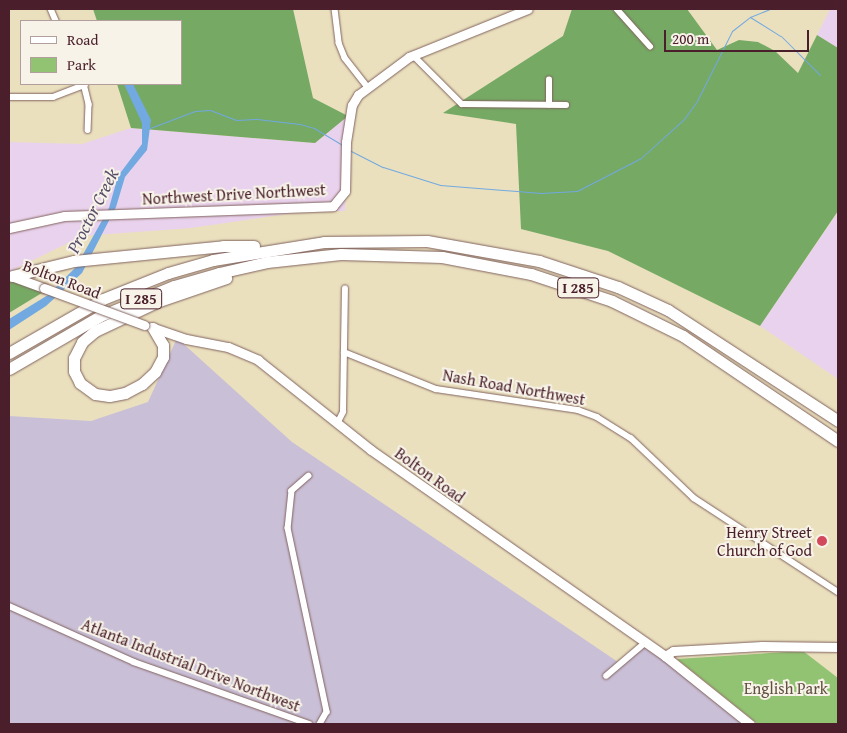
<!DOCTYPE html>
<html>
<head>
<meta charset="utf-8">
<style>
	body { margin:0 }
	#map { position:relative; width:847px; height:733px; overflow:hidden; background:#eae0be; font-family:"Gentium Book Plus",serif }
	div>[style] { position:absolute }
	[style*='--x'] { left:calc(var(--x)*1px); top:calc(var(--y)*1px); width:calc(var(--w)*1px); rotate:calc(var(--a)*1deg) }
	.built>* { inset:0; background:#e9d2ed }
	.industrial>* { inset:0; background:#c9bfd7 }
	.green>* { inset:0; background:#92c372 }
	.forest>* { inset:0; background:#75a964 }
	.water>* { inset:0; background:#72a9e0 }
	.stream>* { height:1px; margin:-0.5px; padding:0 0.5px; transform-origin:0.5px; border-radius:0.5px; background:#72a9e0 }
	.roads { filter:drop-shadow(0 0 1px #82635e) drop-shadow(0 0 1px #82635e) }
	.street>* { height:5.5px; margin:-2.75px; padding:0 2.75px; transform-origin:2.75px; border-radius:2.75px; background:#fff }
	.secondary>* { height:9px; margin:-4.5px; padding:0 4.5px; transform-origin:4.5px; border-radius:4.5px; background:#fff }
	.highway>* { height:11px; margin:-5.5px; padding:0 5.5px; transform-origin:5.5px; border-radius:5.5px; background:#fff }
	.bridges { filter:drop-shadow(0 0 1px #82635e) drop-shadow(0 0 1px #82635e) }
	.secondary-bridge>* { height:9px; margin:-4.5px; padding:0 4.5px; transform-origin:4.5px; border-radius:4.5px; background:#fff }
	.dots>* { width:14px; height:14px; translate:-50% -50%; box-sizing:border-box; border:2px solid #f7f3e8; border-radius:50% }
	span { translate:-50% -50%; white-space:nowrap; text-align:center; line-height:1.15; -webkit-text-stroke:4px #f7f3e8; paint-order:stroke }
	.shield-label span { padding:1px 4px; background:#f7f3e8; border:1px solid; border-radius:4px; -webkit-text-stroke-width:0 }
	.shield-label { font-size:15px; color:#4a1f2b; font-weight:700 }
	.street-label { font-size:16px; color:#4a1f2b }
	.poi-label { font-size:16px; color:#4a1f2b }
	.right { translate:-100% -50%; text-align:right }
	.park-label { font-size:16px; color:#605040 }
	.water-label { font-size:18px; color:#584f6a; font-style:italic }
	.frame { position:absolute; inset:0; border:10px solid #4a1f2b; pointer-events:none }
	.legend { position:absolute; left:20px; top:20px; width:162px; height:65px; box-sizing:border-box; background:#f7f3e8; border:1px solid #b29e9c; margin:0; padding:6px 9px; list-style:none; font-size:15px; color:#4a1f2b }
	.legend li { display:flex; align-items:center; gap:10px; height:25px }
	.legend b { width:25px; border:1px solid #b29e9c }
	.scale { position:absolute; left:664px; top:30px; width:145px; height:22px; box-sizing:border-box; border:2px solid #4a1f2b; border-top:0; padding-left:6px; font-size:15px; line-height:18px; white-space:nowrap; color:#4a1f2b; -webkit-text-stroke:4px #f7f3e8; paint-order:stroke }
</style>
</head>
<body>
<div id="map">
	<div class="built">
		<div style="clip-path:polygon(830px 9px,838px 9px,838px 48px,817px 35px)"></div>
		<div style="clip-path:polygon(348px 116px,345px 211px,307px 211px,191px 228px,82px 236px,9px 272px,9px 142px,82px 144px,131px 128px,315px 143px)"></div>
		<div style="clip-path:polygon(838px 212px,838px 379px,760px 326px)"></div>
	</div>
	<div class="industrial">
		<div style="clip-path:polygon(177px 338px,292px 442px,621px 664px,647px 642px,749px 724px,9px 724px,9px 416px,91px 421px,148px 402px)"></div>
	</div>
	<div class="green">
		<div style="clip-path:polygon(803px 651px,838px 678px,838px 724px,758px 724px,677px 659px)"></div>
	</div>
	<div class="forest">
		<div style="clip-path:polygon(93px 9px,293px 9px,313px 98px,348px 116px,315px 143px,131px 128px,117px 84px,181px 84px,181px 21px,97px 21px)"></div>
		<div style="clip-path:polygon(572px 9px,687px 9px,717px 50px,739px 40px,758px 42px,775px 51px,798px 73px,817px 35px,838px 48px,838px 211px,760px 326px,608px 251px,521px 229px,516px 124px,443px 113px,563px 36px)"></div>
		<div style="clip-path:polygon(9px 276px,50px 288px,9px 313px)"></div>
	</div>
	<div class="water">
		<div style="clip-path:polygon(124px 84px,133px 84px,151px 120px,147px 150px,125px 177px,116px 207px,82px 273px,46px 306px,9px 330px,9px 319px,48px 295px,76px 267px,109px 208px,118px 176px,142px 144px,142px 123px)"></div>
	</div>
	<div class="stream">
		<div style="--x:750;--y:17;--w:36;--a:32"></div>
		<div style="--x:781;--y:36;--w:55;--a:45"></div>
		<div style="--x:150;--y:128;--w:48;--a:-20.7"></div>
		<div style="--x:195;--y:111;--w:15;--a:-4"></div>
		<div style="--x:210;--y:110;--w:28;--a:21"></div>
		<div style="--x:236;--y:120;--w:21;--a:-3"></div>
		<div style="--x:257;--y:119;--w:43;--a:6.6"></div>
		<div style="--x:300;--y:124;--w:15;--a:16"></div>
		<div style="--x:314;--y:128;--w:33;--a:31"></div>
		<div style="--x:349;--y:150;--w:38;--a:27"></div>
		<div style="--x:383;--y:167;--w:60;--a:17.5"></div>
		<div style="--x:440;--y:185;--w:101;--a:4.5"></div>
		<div style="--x:541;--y:193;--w:36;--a:-3"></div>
		<div style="--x:577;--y:191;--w:72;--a:-27.3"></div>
		<div style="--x:641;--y:158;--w:58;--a:-42.2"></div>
		<div style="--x:684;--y:119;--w:22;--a:-54"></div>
		<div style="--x:697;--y:101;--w:78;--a:-63.4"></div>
		<div style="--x:732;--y:31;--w:23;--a:-38"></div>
		<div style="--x:750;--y:17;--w:22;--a:-22"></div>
	</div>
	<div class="roads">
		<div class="street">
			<div style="--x:51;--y:9;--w:13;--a:67"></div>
			<div style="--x:335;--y:9;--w:34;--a:83"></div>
			<div style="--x:339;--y:43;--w:16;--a:68"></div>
			<div style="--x:345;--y:58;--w:37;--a:52"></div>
			<div style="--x:617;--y:9;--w:50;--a:48.3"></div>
			<div style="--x:413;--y:55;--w:69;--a:45"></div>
			<div style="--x:462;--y:104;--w:104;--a:0.6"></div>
			<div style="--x:84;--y:84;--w:21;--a:76"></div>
			<div style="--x:89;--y:104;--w:26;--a:92"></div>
			<div style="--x:9;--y:97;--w:44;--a:0"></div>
			<div style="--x:53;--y:97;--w:34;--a:-21"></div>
			<div style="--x:549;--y:105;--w:25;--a:-90"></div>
			<div style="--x:344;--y:352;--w:99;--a:21.9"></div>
			<div style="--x:436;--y:389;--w:144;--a:8.4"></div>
			<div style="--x:578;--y:410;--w:20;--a:20"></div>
			<div style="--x:597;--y:417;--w:40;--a:32"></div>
			<div style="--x:631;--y:438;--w:87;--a:43.6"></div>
			<div style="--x:694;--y:498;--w:172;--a:33.1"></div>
			<div style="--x:338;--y:422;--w:11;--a:-63"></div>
			<div style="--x:343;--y:412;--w:123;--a:-89.1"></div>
			<div style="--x:309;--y:476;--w:23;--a:139"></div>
			<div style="--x:292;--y:491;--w:37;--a:96"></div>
			<div style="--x:288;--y:528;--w:188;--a:78"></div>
			<div style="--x:327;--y:712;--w:14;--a:120"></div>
			<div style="--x:9;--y:606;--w:137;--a:24.1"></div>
			<div style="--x:134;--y:662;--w:186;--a:19.5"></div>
			<div style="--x:606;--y:676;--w:52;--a:-40.4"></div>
		</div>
		<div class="secondary">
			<div style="--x:9;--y:228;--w:56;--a:-12.3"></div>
			<div style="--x:64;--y:216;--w:269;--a:-2.1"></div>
			<div style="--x:333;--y:206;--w:19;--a:-51"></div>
			<div style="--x:345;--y:191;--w:49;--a:-88.8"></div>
			<div style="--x:346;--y:142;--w:37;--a:-81"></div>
			<div style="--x:352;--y:105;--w:12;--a:-59"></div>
			<div style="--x:358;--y:95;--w:64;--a:-36.7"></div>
			<div style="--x:409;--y:57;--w:128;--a:-22"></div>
			<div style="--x:11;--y:276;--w:35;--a:20"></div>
			<div style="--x:151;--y:327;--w:37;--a:19"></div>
			<div style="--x:186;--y:339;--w:43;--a:10.8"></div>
			<div style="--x:228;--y:347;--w:33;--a:23"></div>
			<div style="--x:258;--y:360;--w:144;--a:38.5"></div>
			<div style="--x:371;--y:450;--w:359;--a:35"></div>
			<div style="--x:665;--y:656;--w:109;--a:38.7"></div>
			<div style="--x:665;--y:656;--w:9;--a:-32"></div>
			<div style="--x:673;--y:651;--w:89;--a:-3.2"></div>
			<div style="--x:762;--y:646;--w:76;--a:0.8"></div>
		</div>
		<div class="highway">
			<div style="--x:12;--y:276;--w:64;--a:-13.6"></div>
			<div style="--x:74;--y:261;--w:150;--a:-5.7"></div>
			<div style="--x:223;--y:246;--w:31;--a:0"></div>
			<div style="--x:153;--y:328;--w:20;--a:60"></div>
			<div style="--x:163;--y:345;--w:12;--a:90"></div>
			<div style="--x:163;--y:357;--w:17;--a:118"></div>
			<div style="--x:155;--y:372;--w:18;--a:137"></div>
			<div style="--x:142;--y:384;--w:19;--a:152"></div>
			<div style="--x:125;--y:393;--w:16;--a:169"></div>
			<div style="--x:109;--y:396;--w:14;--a:-172"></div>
			<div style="--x:95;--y:394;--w:19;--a:-144"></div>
			<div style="--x:80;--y:383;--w:13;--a:-117"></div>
			<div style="--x:74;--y:371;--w:13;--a:-90"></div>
			<div style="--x:74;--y:358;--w:18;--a:-63"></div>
			<div style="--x:82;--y:342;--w:17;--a:-40"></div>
			<div style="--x:95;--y:331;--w:71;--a:-25.1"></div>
			<div style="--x:159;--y:301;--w:71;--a:-18.9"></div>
			<div style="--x:9;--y:353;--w:108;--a:-29.9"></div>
			<div style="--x:103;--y:299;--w:70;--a:-21.8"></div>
			<div style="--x:168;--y:273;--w:47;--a:-16.1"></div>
			<div style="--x:213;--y:260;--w:112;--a:-9.2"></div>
			<div style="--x:324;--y:242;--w:103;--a:-0.6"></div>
			<div style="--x:427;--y:241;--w:114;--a:10.1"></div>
			<div style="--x:539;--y:261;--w:83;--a:18.2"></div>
			<div style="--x:618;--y:287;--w:55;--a:24.7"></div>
			<div style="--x:668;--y:310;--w:203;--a:33.1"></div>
			<div style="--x:9;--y:369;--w:105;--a:-30.2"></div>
			<div style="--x:100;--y:316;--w:80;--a:-22.1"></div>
			<div style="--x:174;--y:286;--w:47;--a:-16.1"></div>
			<div style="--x:219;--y:273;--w:49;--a:-12.9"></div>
			<div style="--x:267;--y:262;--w:74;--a:-6.2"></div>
			<div style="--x:341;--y:254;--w:101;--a:1.7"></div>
			<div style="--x:442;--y:257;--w:91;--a:10.8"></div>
			<div style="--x:531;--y:274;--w:85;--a:18.4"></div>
			<div style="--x:612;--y:301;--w:79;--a:26.2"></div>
			<div style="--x:683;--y:336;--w:187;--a:34.1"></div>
		</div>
	</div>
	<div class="bridges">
		<div class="secondary-bridge">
			<div style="--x:44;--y:288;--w:107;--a:20.3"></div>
		</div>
	</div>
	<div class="dots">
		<div style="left:822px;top:541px;background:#d1495b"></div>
	</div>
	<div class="shield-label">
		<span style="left:578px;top:288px">I 285</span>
		<span style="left:141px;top:299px">I 285</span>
	</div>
	<div class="street-label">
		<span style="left:234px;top:194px;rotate:-3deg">Northwest Drive Northwest</span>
		<span style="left:62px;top:279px;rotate:21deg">Bolton Road</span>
		<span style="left:514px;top:387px;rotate:10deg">Nash Road Northwest</span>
		<span style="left:430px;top:475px;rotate:36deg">Bolton Road</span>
		<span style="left:191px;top:665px;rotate:21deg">Atlanta Industrial Drive Northwest</span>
	</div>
	<div class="poi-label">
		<span class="right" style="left:812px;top:541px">Henry Street<br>Church of God</span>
	</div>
	<div class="park-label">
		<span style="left:786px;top:688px">English Park</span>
	</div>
	<div class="water-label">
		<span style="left:93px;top:211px;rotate:-63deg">Proctor Creek</span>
	</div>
	<div class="frame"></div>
	<ul class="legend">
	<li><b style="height:6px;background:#fff"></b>Road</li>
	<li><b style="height:14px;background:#92c372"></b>Park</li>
	</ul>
	<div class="scale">200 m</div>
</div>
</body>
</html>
